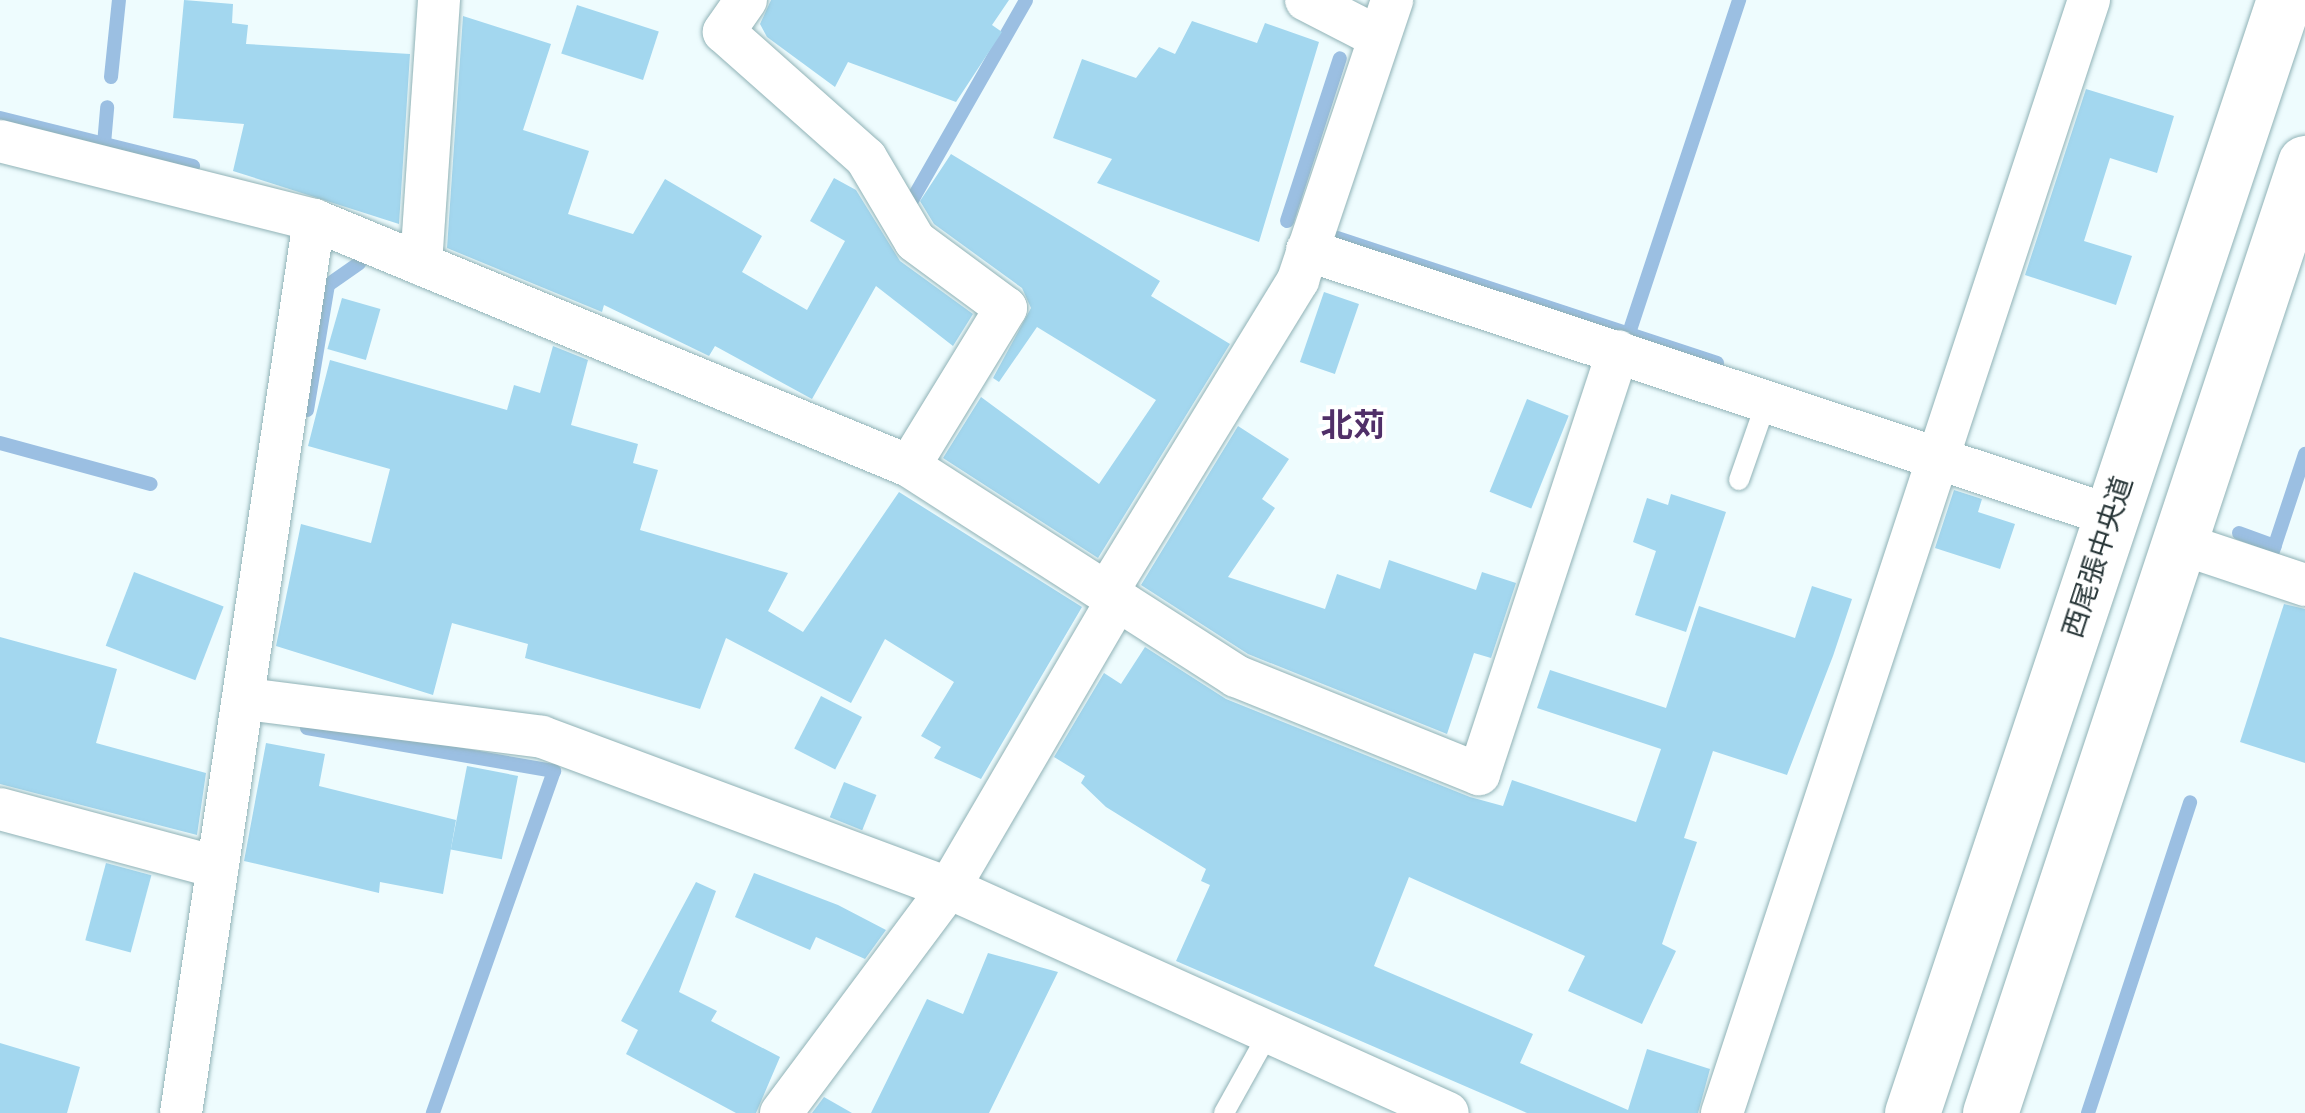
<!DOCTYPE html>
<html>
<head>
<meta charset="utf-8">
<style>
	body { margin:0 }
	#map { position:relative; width:2305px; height:1113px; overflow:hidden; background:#eefcfe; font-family:"Nunito Sans","Noto Sans JP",sans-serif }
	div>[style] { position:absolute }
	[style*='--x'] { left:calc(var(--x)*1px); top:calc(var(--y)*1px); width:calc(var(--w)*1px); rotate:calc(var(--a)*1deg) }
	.stream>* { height:14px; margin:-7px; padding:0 7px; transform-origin:7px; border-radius:7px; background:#9bbfe2 }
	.building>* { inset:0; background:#a3d7ef; transform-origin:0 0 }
	.roads { filter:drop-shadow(0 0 2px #90b2b6) drop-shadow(0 0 2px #90b2b6) }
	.lane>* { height:20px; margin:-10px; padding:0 10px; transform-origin:10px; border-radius:10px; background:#fff }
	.street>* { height:42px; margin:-21px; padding:0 21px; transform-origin:21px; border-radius:21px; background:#fff }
	.primary>* { height:55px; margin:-27.5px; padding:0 27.5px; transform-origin:27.5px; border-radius:27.5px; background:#fff }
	span { translate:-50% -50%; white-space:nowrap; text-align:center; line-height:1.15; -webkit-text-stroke:8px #fff; paint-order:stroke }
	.street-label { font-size:28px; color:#293739 }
	.quarter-label { font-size:32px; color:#502f68; font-weight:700 }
</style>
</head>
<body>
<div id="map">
	<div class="stream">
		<div style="--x:111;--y:77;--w:77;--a:-84.1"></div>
		<div style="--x:0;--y:118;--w:199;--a:14"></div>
		<div style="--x:104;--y:144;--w:37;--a:-85"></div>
		<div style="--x:911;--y:202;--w:232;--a:-60.3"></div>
		<div style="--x:1287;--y:221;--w:171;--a:-72"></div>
		<div style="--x:1337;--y:238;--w:400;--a:18.2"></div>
		<div style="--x:1629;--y:333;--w:351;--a:-71.7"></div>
		<div style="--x:307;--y:410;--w:127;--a:-80.5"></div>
		<div style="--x:328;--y:285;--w:38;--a:-35"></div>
		<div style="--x:0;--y:443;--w:156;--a:15.2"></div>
		<div style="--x:2239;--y:533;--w:38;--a:20"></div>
		<div style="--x:2269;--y:563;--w:115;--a:-71.7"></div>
		<div style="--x:307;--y:728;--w:251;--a:9.9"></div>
		<div style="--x:554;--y:771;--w:363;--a:109.5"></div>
		<div style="--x:2088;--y:1113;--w:327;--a:-71.8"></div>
	</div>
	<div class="building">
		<div style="clip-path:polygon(184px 0,233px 4px,232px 23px,248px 25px,246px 44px,410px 54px,399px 224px,233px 171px,244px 124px,173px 118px)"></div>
		<div style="clip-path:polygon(771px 0,1009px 0,992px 25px,1002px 32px,956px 102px,848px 62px,835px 87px,767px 37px,760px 24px)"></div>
		<div style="left:577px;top:5px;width:86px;height:51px;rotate:18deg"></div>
		<div style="clip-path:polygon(463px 16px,551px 44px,523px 130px,589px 151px,568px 214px,633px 234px,665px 179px,762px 236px,742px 272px,807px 310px,845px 241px,810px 221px,834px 178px,856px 190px,900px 261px,973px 314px,953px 346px,876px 286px,812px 399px,715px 346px,709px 356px,604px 305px,602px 312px,447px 248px)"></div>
		<div style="clip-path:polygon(1192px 21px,1257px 43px,1265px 23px,1319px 42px,1259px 242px,1097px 183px,1112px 159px,1053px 138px,1082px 59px,1136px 78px,1159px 47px,1175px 54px)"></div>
		<div style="clip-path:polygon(2086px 89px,2174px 116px,2157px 173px,2110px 158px,2084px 241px,2132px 256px,2116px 305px,2025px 275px)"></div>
		<div style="clip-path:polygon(951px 154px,1160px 281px,1151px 296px,1230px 344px,1098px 558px,943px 458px,981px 397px,1099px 484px,1156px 400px,1037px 327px,999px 382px,993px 378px,1031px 308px,1022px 288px,934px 224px,920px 201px)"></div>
		<div style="left:1324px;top:292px;width:37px;height:74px;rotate:19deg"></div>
		<div style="left:342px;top:298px;width:40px;height:53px;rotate:16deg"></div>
		<div style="clip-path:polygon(553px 346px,588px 360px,571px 425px,638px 444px,633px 463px,658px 470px,640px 530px,788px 573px,768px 611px,803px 632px,899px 492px,1082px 607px,981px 779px,934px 758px,941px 747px,921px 736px,954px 682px,885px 639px,851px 703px,726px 638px,700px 709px,525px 658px,528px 644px,452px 623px,433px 695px,276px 646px,301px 524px,371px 543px,390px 469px,308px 446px,330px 360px,507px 410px,514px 385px,540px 393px)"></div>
		<div style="left:1527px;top:399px;width:45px;height:100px;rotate:22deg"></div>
		<div style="clip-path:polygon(1238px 426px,1289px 459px,1262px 499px,1275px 508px,1228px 577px,1325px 609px,1337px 574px,1380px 589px,1389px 560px,1476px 590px,1482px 572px,1516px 583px,1491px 658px,1474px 653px,1447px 734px,1248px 654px,1141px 585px)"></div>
		<div style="clip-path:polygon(1954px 490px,1982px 499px,1978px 512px,2015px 524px,2000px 569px,1935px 548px)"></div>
		<div style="clip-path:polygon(1671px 494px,1726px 512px,1686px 632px,1635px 615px,1656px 551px,1633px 542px,1647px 498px,1668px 505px)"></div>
		<div style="left:134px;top:572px;width:96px;height:79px;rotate:21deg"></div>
		<div style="clip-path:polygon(1812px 586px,1852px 599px,1833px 656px,1787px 775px,1713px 751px,1684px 838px,1697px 842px,1662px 944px,1676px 951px,1642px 1024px,1568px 991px,1585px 956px,1409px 877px,1374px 966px,1533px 1034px,1520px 1063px,1628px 1110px,1647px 1049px,1710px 1069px,1698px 1113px,1527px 1113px,1176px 961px,1210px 885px,1201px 881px,1206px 869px,1106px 807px,1081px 783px,1085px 776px,1054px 757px,1104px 673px,1121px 684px,1145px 647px,1226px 699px,1470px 797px,1503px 806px,1512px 780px,1636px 822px,1661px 749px,1537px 708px,1550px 670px,1666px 708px,1699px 606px,1795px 638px)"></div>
		<div style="clip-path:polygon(2284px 604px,2305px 609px,2305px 763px,2240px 742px)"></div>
		<div style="clip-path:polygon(0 637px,117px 669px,96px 743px,206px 773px,197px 835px,0 784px)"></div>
		<div style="left:821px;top:696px;width:46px;height:59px;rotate:27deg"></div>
		<div style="clip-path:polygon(266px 743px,325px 754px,319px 786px,456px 820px,443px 894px,380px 882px,379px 893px,244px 861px)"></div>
		<div style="left:467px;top:766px;width:52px;height:85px;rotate:11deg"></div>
		<div style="left:844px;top:782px;width:35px;height:38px;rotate:22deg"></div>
		<div style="left:106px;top:863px;width:47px;height:80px;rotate:15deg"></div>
		<div style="clip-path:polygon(754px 873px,838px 905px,886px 930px,865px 959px,816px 937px,810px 950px,735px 917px)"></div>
		<div style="clip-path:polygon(696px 882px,716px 891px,679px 992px,717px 1011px,711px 1021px,780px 1057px,756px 1113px,736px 1113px,626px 1054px,638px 1030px,621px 1021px)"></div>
		<div style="clip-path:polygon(988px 953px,1058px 972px,989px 1113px,871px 1113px,927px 999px,963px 1014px)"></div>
		<div style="clip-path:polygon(0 1043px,80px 1067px,67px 1113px,0 1113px)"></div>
		<div style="clip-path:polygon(824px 1097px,852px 1113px,812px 1113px)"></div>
	</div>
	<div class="roads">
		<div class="lane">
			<div style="--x:1739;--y:480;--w:85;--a:-70.7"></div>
			<div style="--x:1224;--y:1113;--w:93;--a:-60.9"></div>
		</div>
		<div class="street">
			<div style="--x:746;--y:0;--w:39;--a:125"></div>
			<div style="--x:724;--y:32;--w:190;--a:41.6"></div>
			<div style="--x:866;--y:158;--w:96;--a:59.4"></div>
			<div style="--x:915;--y:241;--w:113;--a:36.4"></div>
			<div style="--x:1006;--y:308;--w:185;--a:121.5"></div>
			<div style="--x:1306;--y:0;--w:76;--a:27.2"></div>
			<div style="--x:0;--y:141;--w:324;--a:14.1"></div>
			<div style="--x:314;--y:220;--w:644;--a:22.46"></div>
			<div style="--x:909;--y:466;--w:389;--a:32.7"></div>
			<div style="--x:1236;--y:676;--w:262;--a:22"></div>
			<div style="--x:1479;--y:774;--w:445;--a:-71.8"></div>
			<div style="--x:1307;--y:250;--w:848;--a:18.29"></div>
			<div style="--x:421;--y:264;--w:265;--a:-86.1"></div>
			<div style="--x:2176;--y:542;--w:136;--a:18.4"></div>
			<div style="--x:1107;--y:592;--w:366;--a:-58.5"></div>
			<div style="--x:1298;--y:280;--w:295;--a:-71.4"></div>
			<div style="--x:247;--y:699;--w:297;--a:7.3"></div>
			<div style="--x:542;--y:737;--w:434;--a:20.4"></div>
			<div style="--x:949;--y:888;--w:547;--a:24.27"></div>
			<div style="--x:0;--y:809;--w:225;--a:15"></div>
			<div style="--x:181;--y:1113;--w:903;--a:-81.53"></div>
			<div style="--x:781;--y:1113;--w:281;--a:-53.3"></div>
			<div style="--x:949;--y:888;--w:335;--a:-59.7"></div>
			<div style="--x:1722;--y:1113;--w:1172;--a:-71.75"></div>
		</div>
		<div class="primary">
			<div style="--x:1912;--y:1113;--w:1174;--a:-71.52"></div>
			<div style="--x:1990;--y:1113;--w:1001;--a:-71.66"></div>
		</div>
	</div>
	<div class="street-label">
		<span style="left:2098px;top:557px;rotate:-72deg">西尾張中央道</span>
	</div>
	<div class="quarter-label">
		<span style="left:1353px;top:426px">北苅</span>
	</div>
</div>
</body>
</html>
